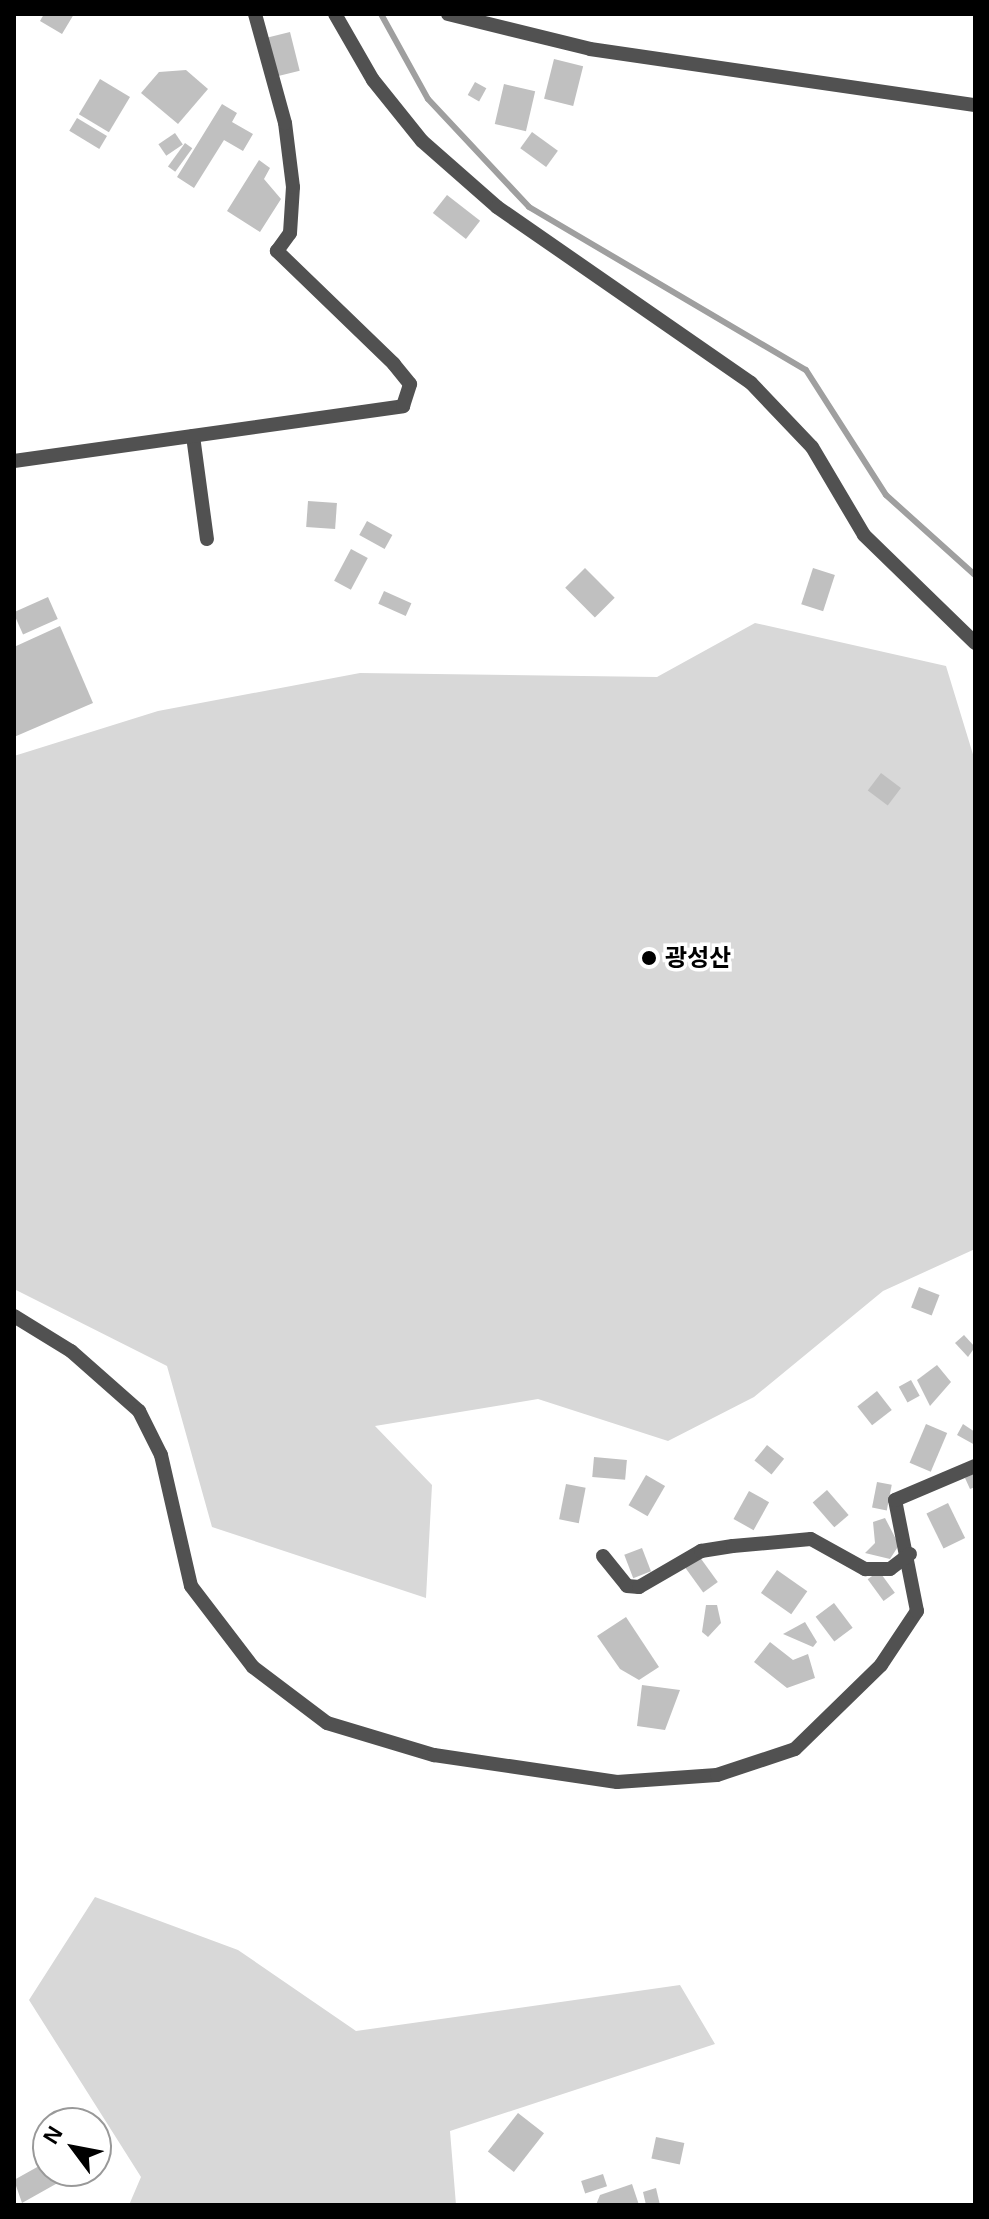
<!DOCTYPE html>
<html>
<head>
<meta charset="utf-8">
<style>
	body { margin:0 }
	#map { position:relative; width:989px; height:2219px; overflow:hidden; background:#fff; font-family:Arial,"Noto Sans KR",sans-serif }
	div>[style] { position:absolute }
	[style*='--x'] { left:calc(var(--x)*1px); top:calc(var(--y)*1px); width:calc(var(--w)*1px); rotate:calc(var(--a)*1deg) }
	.green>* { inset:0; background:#d8d8d8 }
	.stream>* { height:6px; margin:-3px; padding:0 3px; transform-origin:3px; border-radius:3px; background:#9f9f9f }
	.building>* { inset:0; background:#c0c0c0; transform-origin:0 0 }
	.minor>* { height:14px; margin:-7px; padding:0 7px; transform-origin:7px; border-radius:7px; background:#515151 }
	.dots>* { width:22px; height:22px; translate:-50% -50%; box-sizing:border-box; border:4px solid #fff; border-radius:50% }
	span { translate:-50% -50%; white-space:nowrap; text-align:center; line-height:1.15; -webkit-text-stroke:7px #fff; paint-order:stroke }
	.poi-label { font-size:24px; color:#000; font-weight:700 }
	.left { translate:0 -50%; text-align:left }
	.frame { position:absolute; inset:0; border:16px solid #000; pointer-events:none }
	.north { position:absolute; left:32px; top:2107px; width:80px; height:80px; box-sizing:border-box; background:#fff; border:2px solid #999; border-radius:50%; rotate:302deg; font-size:22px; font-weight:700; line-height:32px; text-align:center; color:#000 }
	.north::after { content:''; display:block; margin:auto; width:28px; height:36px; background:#000; clip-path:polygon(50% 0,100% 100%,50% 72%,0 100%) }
</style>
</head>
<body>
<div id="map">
	<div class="green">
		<div style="clip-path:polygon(755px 623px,946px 666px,975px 761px,975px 1249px,883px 1291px,754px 1397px,668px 1441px,538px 1399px,375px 1426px,432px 1485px,426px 1598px,212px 1527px,167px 1366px,14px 1289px,14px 756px,158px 711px,360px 673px,657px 677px)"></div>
		<div style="clip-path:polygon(95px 1897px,238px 1950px,356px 2031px,680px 1985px,715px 2044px,450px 2131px,456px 2205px,129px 2205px,141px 2177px,29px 2000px)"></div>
	</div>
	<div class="stream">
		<div style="--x:381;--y:14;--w:97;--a:61.1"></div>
		<div style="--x:428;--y:99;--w:148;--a:46.9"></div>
		<div style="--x:529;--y:207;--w:321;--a:30.5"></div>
		<div style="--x:806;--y:370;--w:148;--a:57.4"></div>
		<div style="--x:886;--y:495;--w:120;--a:42"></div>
	</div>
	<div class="building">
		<div style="clip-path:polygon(44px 14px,74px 14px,62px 34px,40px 21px)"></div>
		<div style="left:290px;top:32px;width:40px;height:24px;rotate:76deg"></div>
		<div style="left:554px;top:59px;width:30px;height:41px;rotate:14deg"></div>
		<div style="clip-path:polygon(186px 70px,208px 89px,178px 124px,141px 93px,159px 72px)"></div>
		<div style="left:100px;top:79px;width:35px;height:41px;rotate:31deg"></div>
		<div style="left:475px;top:82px;width:13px;height:15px;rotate:29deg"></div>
		<div style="left:504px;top:84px;width:32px;height:41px;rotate:13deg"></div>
		<div style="clip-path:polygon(222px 104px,237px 113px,232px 122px,253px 134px,243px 151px,224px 140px,194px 188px,177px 177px)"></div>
		<div style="left:77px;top:118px;width:35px;height:15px;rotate:31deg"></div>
		<div style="left:532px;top:132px;width:32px;height:20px;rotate:36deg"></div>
		<div style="left:175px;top:133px;width:14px;height:20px;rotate:56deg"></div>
		<div style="left:185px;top:143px;width:9px;height:29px;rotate:36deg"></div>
		<div style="clip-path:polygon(259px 160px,270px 168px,264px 179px,281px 199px,260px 232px,227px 211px)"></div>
		<div style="left:447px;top:195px;width:42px;height:23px;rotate:38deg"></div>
		<div style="left:308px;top:501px;width:29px;height:26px;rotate:4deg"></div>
		<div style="left:367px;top:521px;width:29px;height:16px;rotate:29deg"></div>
		<div style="left:351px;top:549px;width:19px;height:36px;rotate:28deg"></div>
		<div style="left:585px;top:568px;width:42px;height:28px;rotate:45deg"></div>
		<div style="left:813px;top:568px;width:23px;height:38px;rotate:18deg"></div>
		<div style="left:384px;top:591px;width:30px;height:14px;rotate:24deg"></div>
		<div style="left:48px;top:597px;width:24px;height:38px;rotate:66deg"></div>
		<div style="clip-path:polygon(60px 626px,93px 703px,14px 737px,14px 647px)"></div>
		<div style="left:881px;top:773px;width:25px;height:22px;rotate:37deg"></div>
		<div style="left:919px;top:1287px;width:22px;height:22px;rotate:21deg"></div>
		<div style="clip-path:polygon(964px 1335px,975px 1347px,968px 1357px,955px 1343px)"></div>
		<div style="clip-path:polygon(937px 1365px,951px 1382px,930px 1406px,917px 1380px)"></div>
		<div style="left:911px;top:1380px;width:18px;height:14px;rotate:61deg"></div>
		<div style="left:877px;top:1391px;width:24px;height:25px;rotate:52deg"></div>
		<div style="left:926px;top:1424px;width:23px;height:42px;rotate:23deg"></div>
		<div style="clip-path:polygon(963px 1424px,975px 1432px,975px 1445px,957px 1435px)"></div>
		<div style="left:767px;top:1445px;width:22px;height:20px;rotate:39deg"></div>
		<div style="left:594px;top:1457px;width:33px;height:20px;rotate:5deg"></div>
		<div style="clip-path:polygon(975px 1473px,975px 1487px,970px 1489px,965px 1478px)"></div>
		<div style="left:646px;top:1475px;width:22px;height:35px;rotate:30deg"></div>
		<div style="left:877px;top:1482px;width:15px;height:26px;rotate:11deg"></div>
		<div style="left:566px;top:1484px;width:20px;height:36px;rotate:11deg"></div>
		<div style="left:827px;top:1490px;width:33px;height:19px;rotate:49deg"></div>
		<div style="left:749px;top:1491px;width:23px;height:32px;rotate:29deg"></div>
		<div style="left:948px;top:1503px;width:39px;height:24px;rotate:64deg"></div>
		<div style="clip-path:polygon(885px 1518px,899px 1545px,890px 1559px,865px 1553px,875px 1543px,873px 1522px)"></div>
		<div style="left:642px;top:1548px;width:25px;height:19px;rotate:69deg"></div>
		<div style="left:699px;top:1556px;width:32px;height:18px;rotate:54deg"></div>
		<div style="left:777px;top:1570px;width:37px;height:28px;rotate:35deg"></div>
		<div style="left:879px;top:1571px;width:27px;height:14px;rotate:54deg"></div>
		<div style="left:834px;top:1603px;width:31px;height:23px;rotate:53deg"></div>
		<div style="clip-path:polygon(706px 1605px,717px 1605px,721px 1623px,708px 1637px,702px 1632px)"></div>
		<div style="clip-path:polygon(626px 1617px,659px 1667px,639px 1680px,620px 1669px,597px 1636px)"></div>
		<div style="clip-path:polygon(805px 1622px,817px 1642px,813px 1647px,783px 1634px)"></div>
		<div style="clip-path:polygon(770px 1642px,793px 1660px,808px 1654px,815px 1678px,787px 1688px,754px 1662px)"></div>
		<div style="clip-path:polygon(642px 1685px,680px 1690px,665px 1730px,637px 1726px)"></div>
		<div style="left:518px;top:2113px;width:33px;height:49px;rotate:38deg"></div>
		<div style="left:656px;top:2137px;width:29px;height:22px;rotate:12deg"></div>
		<div style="clip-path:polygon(48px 2161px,48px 2171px,79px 2171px,22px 2203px,14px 2180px)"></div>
		<div style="left:603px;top:2174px;width:13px;height:23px;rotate:72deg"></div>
		<div style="clip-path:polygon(632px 2184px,639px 2205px,596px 2205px,600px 2195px)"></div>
		<div style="clip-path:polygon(656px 2188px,660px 2205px,646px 2205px,643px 2192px)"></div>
	</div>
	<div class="minor">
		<div style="--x:335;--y:14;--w:76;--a:60.1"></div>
		<div style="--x:373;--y:80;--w:78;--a:51.2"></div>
		<div style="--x:422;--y:141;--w:100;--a:41.3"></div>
		<div style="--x:497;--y:207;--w:309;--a:34.7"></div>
		<div style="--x:751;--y:383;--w:88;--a:46.4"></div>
		<div style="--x:812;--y:447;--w:102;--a:59.4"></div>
		<div style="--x:864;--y:535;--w:155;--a:44.2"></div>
		<div style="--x:448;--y:14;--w:146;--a:13.8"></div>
		<div style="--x:590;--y:49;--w:389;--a:8.3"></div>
		<div style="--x:193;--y:436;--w:104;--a:82.3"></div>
		<div style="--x:14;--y:461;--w:393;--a:-8"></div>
		<div style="--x:403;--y:406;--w:23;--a:-72"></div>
		<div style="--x:410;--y:384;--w:26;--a:-129"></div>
		<div style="--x:394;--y:364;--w:163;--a:-136"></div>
		<div style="--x:277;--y:251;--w:22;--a:-54"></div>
		<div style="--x:290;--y:233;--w:46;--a:-86.3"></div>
		<div style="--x:293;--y:187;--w:64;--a:-97.1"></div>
		<div style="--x:285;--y:123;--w:113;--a:-105.4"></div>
		<div style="--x:14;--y:1316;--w:67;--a:31.6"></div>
		<div style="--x:71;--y:1351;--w:91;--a:41.4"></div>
		<div style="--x:139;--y:1411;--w:49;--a:63.4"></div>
		<div style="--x:161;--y:1455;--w:134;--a:77.1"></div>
		<div style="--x:191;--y:1586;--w:102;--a:52.6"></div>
		<div style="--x:253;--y:1667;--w:93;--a:37.1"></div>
		<div style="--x:327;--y:1723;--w:112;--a:16.7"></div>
		<div style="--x:434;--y:1755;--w:185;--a:8.4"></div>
		<div style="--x:617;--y:1782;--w:100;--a:-4"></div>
		<div style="--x:717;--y:1775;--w:82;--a:-18.4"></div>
		<div style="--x:795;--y:1749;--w:120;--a:-44.3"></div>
		<div style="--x:881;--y:1665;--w:65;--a:-56.3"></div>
		<div style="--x:917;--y:1611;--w:113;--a:-101.2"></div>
		<div style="--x:895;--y:1500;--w:87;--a:-23"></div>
		<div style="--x:603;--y:1556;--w:38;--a:51"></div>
		<div style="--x:627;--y:1586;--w:12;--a:5"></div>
		<div style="--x:639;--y:1587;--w:72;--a:-30.1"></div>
		<div style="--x:701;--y:1551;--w:32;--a:-9"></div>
		<div style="--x:733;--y:1546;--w:78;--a:-5.1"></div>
		<div style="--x:811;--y:1539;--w:62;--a:29.1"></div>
		<div style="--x:865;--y:1569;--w:25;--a:0"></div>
		<div style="--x:890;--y:1569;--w:25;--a:-37"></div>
	</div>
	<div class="dots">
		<div style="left:649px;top:958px;background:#000"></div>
	</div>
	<div class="poi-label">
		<span class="left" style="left:665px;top:958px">광성산</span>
	</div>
	<div class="frame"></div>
	<div class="north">N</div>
</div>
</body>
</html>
